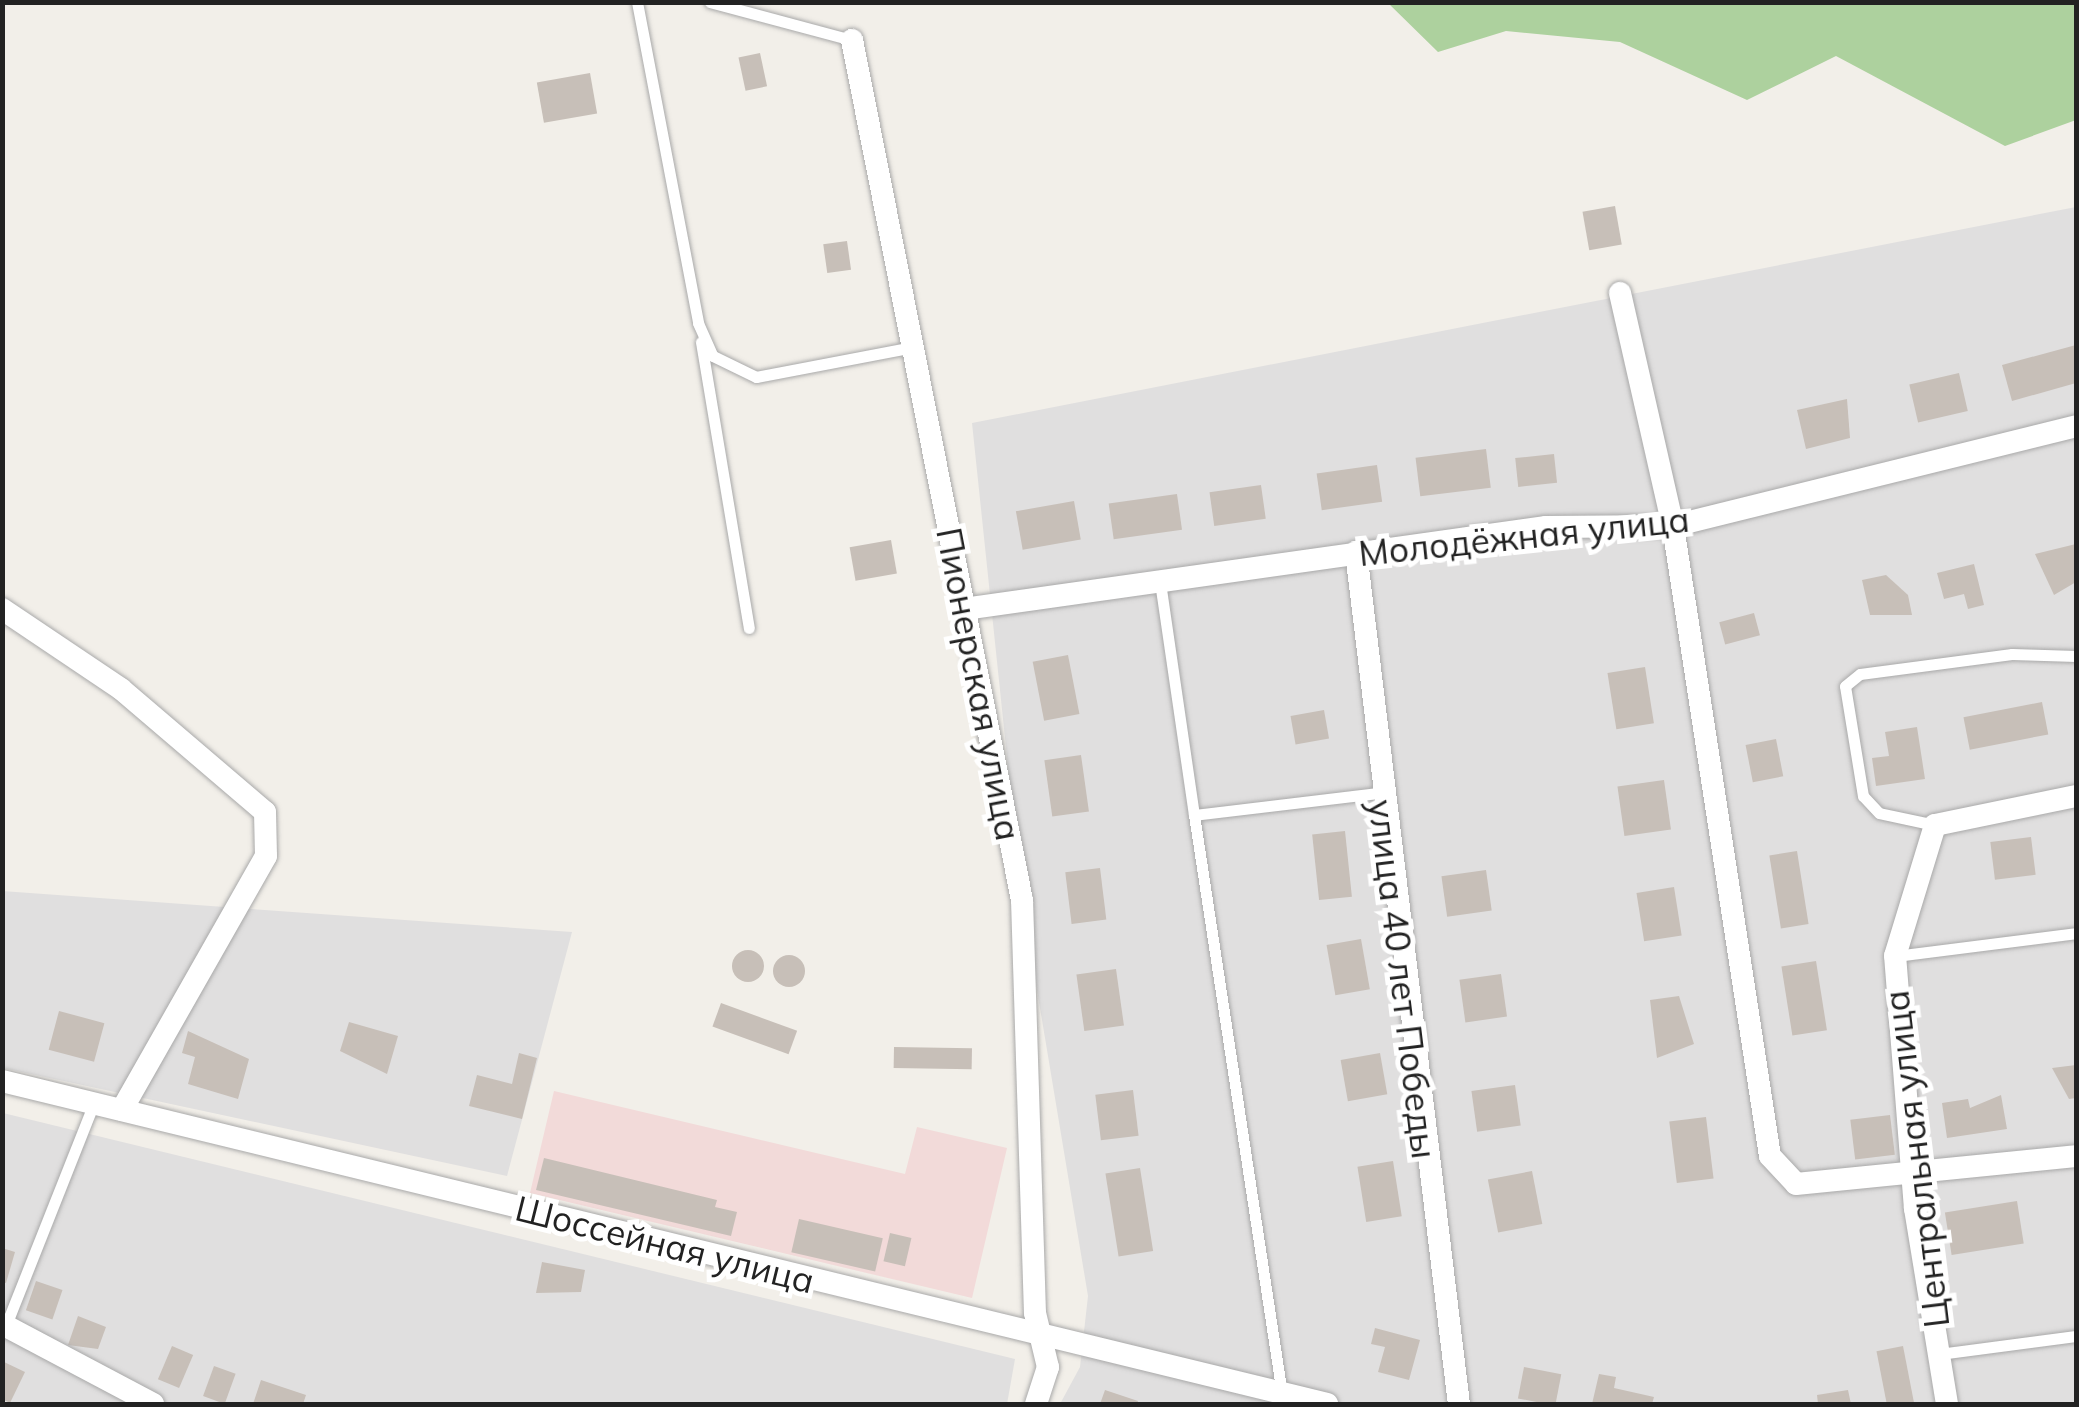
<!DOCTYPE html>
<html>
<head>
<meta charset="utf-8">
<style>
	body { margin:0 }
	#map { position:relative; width:2079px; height:1407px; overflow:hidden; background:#f2efe9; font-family:Mulish,sans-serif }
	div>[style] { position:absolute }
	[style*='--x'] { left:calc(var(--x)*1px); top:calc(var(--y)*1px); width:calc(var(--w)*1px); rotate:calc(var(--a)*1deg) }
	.residential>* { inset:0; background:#e0dfdf }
	.commercial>* { inset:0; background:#f2dad9 }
	.forest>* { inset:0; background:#add19e }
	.building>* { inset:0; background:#c7bfb8; transform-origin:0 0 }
	.round { border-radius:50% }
	.roads { filter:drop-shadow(0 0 2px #a9a9a9) drop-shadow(0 0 2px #a9a9a9) }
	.service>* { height:11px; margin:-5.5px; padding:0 5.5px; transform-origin:5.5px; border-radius:5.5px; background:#fff }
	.minor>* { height:22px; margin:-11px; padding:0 11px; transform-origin:11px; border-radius:11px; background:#fff }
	span { translate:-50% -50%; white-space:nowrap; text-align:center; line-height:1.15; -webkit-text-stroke:10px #fff; paint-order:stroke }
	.street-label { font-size:35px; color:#222 }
	.frame { position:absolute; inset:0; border:5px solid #222; pointer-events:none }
</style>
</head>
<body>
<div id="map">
	<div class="residential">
		<div style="clip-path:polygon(2076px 207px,2076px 1404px,1060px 1404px,1080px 1367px,1088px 1296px,1022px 900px,972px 423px)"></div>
		<div style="clip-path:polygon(2px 891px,572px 932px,507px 1176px,3px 1068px)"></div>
		<div style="clip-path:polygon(3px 1113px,1015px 1359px,1007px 1404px,3px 1404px)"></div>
	</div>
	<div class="commercial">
		<div style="clip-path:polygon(554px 1091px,905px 1174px,917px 1127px,1007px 1148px,972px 1298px,530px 1193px)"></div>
	</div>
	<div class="forest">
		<div style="clip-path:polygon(1388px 3px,2076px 3px,2076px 120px,2005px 146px,1836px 56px,1747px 100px,1620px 42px,1506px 31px,1438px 52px)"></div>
	</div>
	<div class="building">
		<div style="left:760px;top:53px;width:34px;height:22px;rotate:78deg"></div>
		<div style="left:590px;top:73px;width:41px;height:54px;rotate:80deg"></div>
		<div style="left:1615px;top:206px;width:39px;height:33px;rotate:80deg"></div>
		<div style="left:847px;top:241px;width:29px;height:24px;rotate:82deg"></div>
		<div style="clip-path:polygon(2076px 345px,2076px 383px,2012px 401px,2002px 365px)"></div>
		<div style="left:1959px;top:373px;width:39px;height:51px;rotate:77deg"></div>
		<div style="clip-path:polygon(1847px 399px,1850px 438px,1806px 449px,1797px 410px)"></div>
		<div style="left:1486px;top:449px;width:39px;height:71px;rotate:83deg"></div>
		<div style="left:1554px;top:454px;width:29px;height:39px;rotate:84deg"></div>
		<div style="left:1377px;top:465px;width:37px;height:61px;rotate:82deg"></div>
		<div style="left:1261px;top:485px;width:34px;height:52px;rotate:82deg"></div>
		<div style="left:1177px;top:494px;width:36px;height:69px;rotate:82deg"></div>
		<div style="left:1074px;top:501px;width:39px;height:59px;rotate:80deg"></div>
		<div style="left:891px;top:540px;width:34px;height:42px;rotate:80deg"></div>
		<div style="clip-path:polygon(2076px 544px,2076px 582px,2054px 595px,2035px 554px)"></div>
		<div style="clip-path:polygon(1974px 564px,1984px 605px,1968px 609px,1964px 594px,1944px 599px,1937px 573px)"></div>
		<div style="clip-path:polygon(1886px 575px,1908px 595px,1912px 615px,1870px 615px,1862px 580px)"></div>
		<div style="left:1754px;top:613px;width:23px;height:36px;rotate:75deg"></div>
		<div style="left:1068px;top:655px;width:60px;height:36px;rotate:79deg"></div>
		<div style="left:1645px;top:667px;width:57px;height:38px;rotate:81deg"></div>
		<div style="left:2042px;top:702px;width:33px;height:80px;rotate:79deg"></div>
		<div style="left:1324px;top:710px;width:29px;height:34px;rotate:80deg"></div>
		<div style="clip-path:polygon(1917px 727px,1925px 779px,1876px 786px,1872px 758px,1889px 756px,1885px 732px)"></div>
		<div style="left:1776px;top:739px;width:38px;height:31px;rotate:79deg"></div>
		<div style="left:1081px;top:755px;width:57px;height:37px;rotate:82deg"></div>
		<div style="left:1664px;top:780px;width:50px;height:47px;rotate:82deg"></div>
		<div style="left:1345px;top:831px;width:66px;height:33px;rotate:84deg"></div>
		<div style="left:2031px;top:837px;width:38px;height:41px;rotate:83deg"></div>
		<div style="left:1797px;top:851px;width:74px;height:28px;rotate:81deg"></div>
		<div style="left:1100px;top:868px;width:52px;height:35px;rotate:83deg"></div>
		<div style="left:1486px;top:870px;width:41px;height:45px;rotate:82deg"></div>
		<div style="left:1674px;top:887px;width:49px;height:38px;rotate:81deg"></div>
		<div style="left:1361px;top:939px;width:51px;height:35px;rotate:80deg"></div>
		<div class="round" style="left:732px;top:950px;width:32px;height:32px"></div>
		<div class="round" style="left:773px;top:955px;width:32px;height:32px"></div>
		<div style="left:1816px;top:961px;width:70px;height:35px;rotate:81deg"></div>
		<div style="left:1116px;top:969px;width:57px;height:40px;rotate:82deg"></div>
		<div style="left:1501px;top:974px;width:43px;height:42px;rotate:82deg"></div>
		<div style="clip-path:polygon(1679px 996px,1694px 1044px,1657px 1058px,1650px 1000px)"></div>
		<div style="left:721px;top:1003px;width:81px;height:25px;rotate:20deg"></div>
		<div style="left:59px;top:1011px;width:47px;height:40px;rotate:15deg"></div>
		<div style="clip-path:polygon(349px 1022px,398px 1036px,387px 1074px,340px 1051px)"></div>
		<div style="clip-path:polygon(188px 1031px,249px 1059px,238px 1099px,188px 1084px,195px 1057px,182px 1053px)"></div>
		<div style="left:894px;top:1047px;width:78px;height:21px;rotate:1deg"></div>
		<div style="clip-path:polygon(519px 1053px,537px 1058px,522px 1119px,469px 1106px,477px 1075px,512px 1084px)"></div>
		<div style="left:1380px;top:1053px;width:42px;height:40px;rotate:80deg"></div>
		<div style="clip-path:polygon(2076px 1065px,2076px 1098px,2069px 1099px,2052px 1068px)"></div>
		<div style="left:1515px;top:1085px;width:41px;height:44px;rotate:82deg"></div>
		<div style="left:1133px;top:1090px;width:46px;height:38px;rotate:83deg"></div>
		<div style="clip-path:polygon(2001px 1095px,2007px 1129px,1947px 1138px,1942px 1103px,1968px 1099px,1970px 1108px)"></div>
		<div style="left:1890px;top:1115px;width:40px;height:40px;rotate:83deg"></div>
		<div style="left:1706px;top:1117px;width:62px;height:37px;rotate:83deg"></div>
		<div style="clip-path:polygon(544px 1158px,717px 1200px,715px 1207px,737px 1212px,731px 1236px,536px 1190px)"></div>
		<div style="left:1393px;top:1161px;width:56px;height:36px;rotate:81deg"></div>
		<div style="left:1140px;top:1168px;width:84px;height:35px;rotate:81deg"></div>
		<div style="left:1532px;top:1171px;width:54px;height:45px;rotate:79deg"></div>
		<div style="left:2017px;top:1201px;width:43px;height:73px;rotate:81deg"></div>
		<div style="left:799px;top:1219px;width:86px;height:34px;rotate:13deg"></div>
		<div style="left:890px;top:1233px;width:22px;height:29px;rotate:13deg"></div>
		<div style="clip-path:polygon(2px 1248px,15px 1252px,6px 1283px,2px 1282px)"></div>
		<div style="clip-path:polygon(542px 1262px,585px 1270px,581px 1292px,536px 1293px)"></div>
		<div style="left:36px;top:1281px;width:28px;height:31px;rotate:19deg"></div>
		<div style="clip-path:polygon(78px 1316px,106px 1327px,98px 1349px,68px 1345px)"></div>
		<div style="clip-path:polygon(1375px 1328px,1420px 1340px,1409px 1380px,1378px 1372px,1385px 1347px,1371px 1344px)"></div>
		<div style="left:172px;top:1346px;width:23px;height:36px;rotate:23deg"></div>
		<div style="left:1903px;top:1346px;width:59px;height:27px;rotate:79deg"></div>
		<div style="clip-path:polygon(2px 1361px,25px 1372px,10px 1403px,2px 1399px)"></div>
		<div style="left:214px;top:1366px;width:23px;height:32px;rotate:20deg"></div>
		<div style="left:1524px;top:1367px;width:38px;height:32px;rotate:11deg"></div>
		<div style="clip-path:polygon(1599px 1374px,1616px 1377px,1614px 1388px,1654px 1397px,1652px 1404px,1592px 1404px)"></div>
		<div style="clip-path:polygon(261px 1380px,306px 1395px,303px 1404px,253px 1404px)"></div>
		<div style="clip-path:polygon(1105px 1390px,1138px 1401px,1137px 1404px,1100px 1404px)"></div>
		<div style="clip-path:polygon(1848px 1390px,1851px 1404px,1818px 1404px,1817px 1395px)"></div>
	</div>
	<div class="roads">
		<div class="service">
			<div style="--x:637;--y:2;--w:327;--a:79.2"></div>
			<div style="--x:698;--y:323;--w:36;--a:66"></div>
			<div style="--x:713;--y:356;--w:48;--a:26"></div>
			<div style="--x:756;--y:377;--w:160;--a:-10.8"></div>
			<div style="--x:710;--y:2;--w:147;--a:15"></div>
			<div style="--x:701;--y:342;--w:290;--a:80.5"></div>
			<div style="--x:1160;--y:582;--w:235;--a:81.7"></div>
			<div style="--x:1935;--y:825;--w:57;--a:-167.9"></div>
			<div style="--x:1879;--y:813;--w:23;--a:-133"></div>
			<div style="--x:1863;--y:796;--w:111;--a:-99.3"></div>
			<div style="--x:1845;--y:686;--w:19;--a:-39"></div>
			<div style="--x:1860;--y:674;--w:153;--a:-7.5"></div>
			<div style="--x:2012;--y:654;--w:64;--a:1.8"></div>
			<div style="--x:1895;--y:956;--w:182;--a:-7.2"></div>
			<div style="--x:6;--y:1325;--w:239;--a:-68.4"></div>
			<div style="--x:1939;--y:1354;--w:138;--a:-7.5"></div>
			<div style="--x:1282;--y:1394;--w:586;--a:-98.64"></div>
			<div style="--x:1194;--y:815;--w:186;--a:-6.8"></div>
		</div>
		<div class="minor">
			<div style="--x:852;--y:40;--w:877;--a:78.82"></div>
			<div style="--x:1022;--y:900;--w:413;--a:88.2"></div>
			<div style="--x:1035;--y:1313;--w:56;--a:76.5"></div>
			<div style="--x:1048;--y:1367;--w:39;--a:108"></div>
			<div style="--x:1620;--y:293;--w:239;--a:77.2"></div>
			<div style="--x:1673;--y:526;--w:637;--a:81.25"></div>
			<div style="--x:1770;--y:1156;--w:38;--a:47"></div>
			<div style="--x:1796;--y:1184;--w:281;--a:-5.7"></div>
			<div style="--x:1356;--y:552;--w:858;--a:83.11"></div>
			<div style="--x:2;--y:609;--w:143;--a:33.9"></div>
			<div style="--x:121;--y:689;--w:189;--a:40.5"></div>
			<div style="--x:265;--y:812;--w:44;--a:88.7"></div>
			<div style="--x:266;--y:856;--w:292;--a:119.6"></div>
			<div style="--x:964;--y:609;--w:588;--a:-8.02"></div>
			<div style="--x:1546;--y:527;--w:127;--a:-0.5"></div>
			<div style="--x:1673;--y:526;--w:415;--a:-13.9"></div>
			<div style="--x:2;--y:1081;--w:1364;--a:13.7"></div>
			<div style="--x:2;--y:1324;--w:171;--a:27.9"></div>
			<div style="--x:1947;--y:1404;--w:198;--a:-99.3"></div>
			<div style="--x:1915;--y:1209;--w:254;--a:-94.5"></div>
			<div style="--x:1895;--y:956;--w:137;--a:-73"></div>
			<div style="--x:1935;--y:825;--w:144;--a:-11.6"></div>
		</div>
	</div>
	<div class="street-label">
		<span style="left:1524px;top:536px;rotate:-6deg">Молодёжная улица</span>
		<span style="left:979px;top:684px;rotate:79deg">Пионерская улица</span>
		<span style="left:1403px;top:979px;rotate:83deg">улица 40 лет Победы</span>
		<span style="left:1916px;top:1159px;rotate:-97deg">Центральная улица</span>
		<span style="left:665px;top:1244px;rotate:14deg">Шоссейная улица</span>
	</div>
	<div class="frame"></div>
</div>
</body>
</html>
